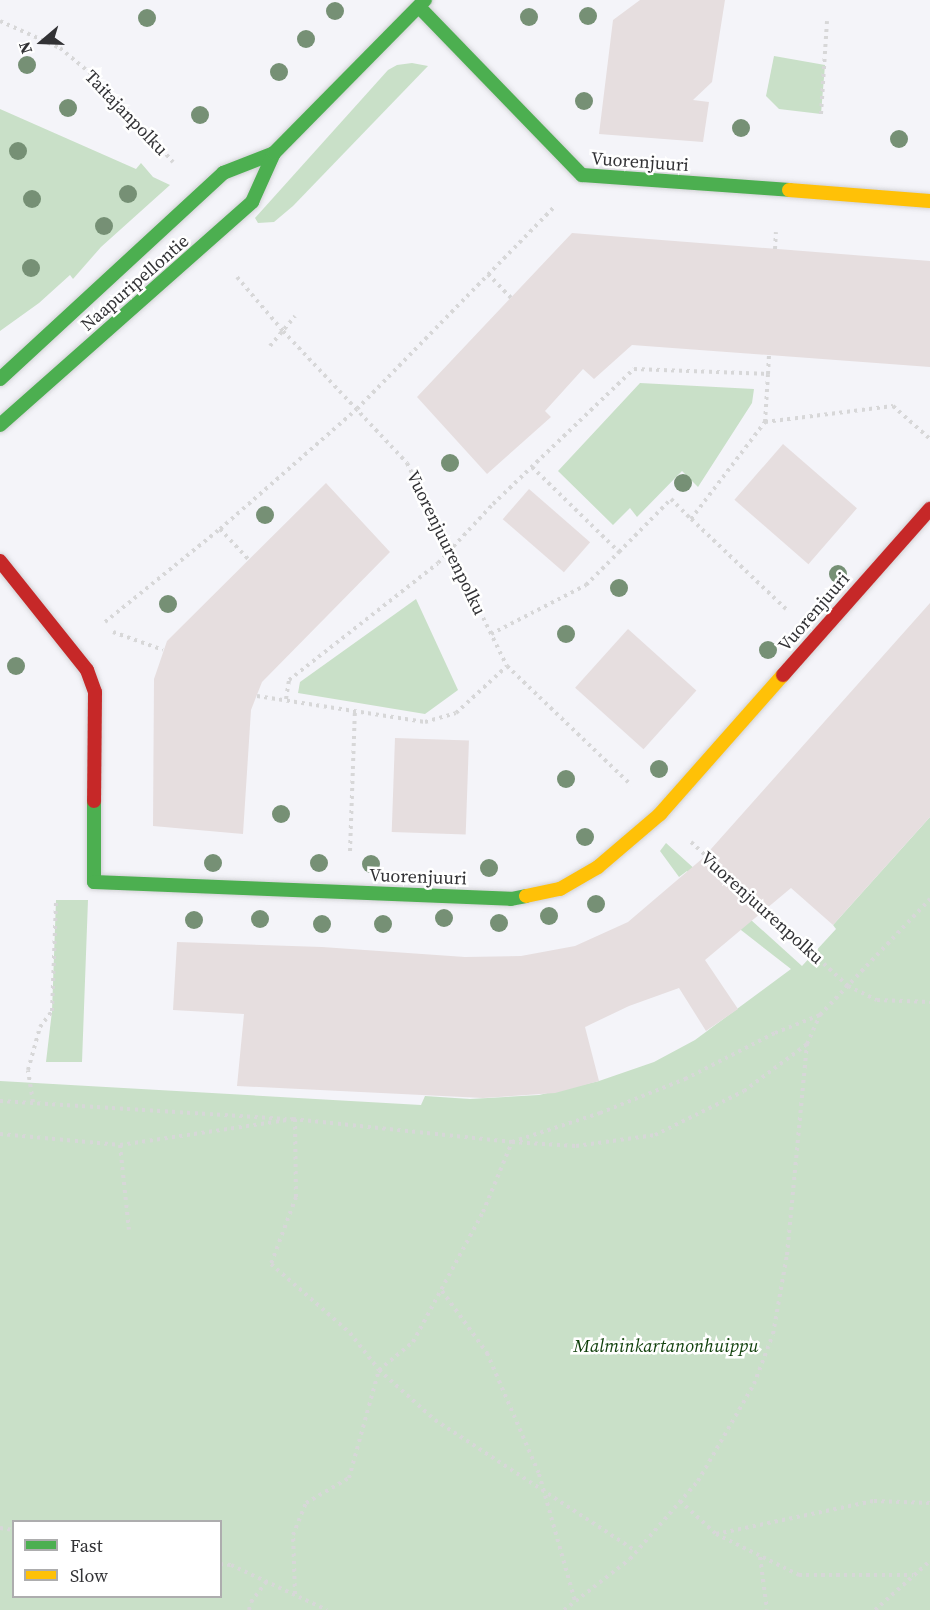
<!DOCTYPE html>
<html>
<head>
<meta charset="utf-8">
<style>
	body { margin:0 }
	#map { position:relative; width:930px; height:1610px; overflow:hidden; background:#f4f4f9; font-family:"Source Serif 4",serif }
	div>[style] { position:absolute }
	[style*='--x'] { left:calc(var(--x)*1px); top:calc(var(--y)*1px); width:calc(var(--w)*1px); rotate:calc(var(--a)*1deg) }
	.green>* { inset:0; background:#c9e0c8 }
	.building>* { inset:0; background:#e6dedf; transform-origin:0 0 }
	.path>* { height:4px; margin-top:-2px; transform-origin:0; background:repeating-linear-gradient(90deg,#d7d7d8 0 3px,transparent 0 7.5px) }
	.roads { filter:drop-shadow(0 0 2px #d1d1d4) drop-shadow(0 0 2px #d1d1d4) }
	.fast>* { height:14px; margin:-7px; padding:0 7px; transform-origin:7px; border-radius:7px; background:#4caf50 }
	.slow>* { height:14px; margin:-7px; padding:0 7px; transform-origin:7px; border-radius:7px; background:#ffc107 }
	.jam>* { height:14px; margin:-7px; padding:0 7px; transform-origin:7px; border-radius:7px; background:#c62828 }
	.trees>* { width:18px; height:18px; margin:-9px; border-radius:50%; background:#769075 }
	span { translate:-50% -50%; white-space:nowrap; text-align:center; line-height:1.15; -webkit-text-stroke:5px #fff; paint-order:stroke }
	.street-label { font-size:18px; color:#323235 }
	.park-label { font-size:18px; color:#0e3e09; font-style:italic }
	.legend { position:absolute; left:12px; top:1520px; width:210px; height:78px; box-sizing:border-box; background:#fff; border:2px solid #adadae; margin:0; padding:8px 10px; list-style:none; font-size:18px; color:#323235 }
	.legend li { display:flex; align-items:center; gap:12px; height:30px }
	.legend b { width:30px; border:2px solid #adadae }
	.north { position:absolute; left:12px; top:12px; width:60px; height:60px; -webkit-text-stroke:4px #fff; paint-order:stroke; rotate:251deg; font-size:16px; font-weight:700; line-height:24px; text-align:center; color:#323235 }
	.north::after { content:''; display:block; margin:auto; width:21px; height:27px; background:#323235; clip-path:polygon(50% 0,100% 100%,50% 72%,0 100%) }
</style>
</head>
<body>
<div id="map">
	<div class="green">
		<div style="clip-path:polygon(774px 56px,825px 65px,821px 114px,779px 109px,766px 96px)"></div>
		<div style="clip-path:polygon(412px 63px,428px 66px,293px 206px,274px 222px,258px 223px,255px 218px,388px 70px,397px 65px)"></div>
		<div style="clip-path:polygon(0 109px,136px 169px,141px 163px,153px 177px,170px 185px,101px 247px,73px 279px,70px 275px,39px 303px,0 331px)"></div>
		<div style="clip-path:polygon(640px 383px,754px 389px,752px 403px,698px 487px,682px 471px,637px 517px,630px 508px,613px 525px,558px 471px)"></div>
		<div style="clip-path:polygon(416px 599px,458px 690px,425px 714px,298px 693px,300px 682px)"></div>
		<div style="clip-path:polygon(evenodd,930px 817px,930px 1610px,0 1610px,0 1081px,421px 1105px,425px 1096px,470px 1099px,539px 1095px,599px 1081px,654px 1062px,695px 1040px,791px 969px,741px 930px,687px 871px,679px 877px,660px 851px,666px 843px,802px 966px,836px 929px,833px 925px,930px 817px,14px 1522px,220px 1522px,220px 1596px,14px 1596px,14px 1522px)"></div>
		<div style="clip-path:polygon(56px 900px,88px 900px,82px 1062px,46px 1062px,52px 1011px)"></div>
	</div>
	<div class="building">
		<div style="clip-path:polygon(640px 0,725px 0,712px 82px,693px 100px,709px 102px,703px 142px,599px 134px,613px 20px)"></div>
		<div style="clip-path:polygon(572px 233px,930px 261px,930px 367px,632px 345px,594px 379px,583px 369px,545px 411px,551px 417px,487px 474px,417px 397px)"></div>
		<div style="left:783px;top:444px;width:98px;height:74px;rotate:41deg"></div>
		<div style="clip-path:polygon(326px 483px,390px 552px,262px 682px,251px 710px,243px 834px,153px 826px,154px 679px,167px 641px)"></div>
		<div style="left:529px;top:489px;width:81px;height:40px;rotate:41deg"></div>
		<div style="clip-path:polygon(930px 603px,930px 817px,833px 925px,791px 888px,705px 960px,738px 1009px,706px 1031px,679px 988px,629px 1006px,585px 1027px,599px 1081px,555px 1093px,483px 1098px,237px 1086px,244px 1014px,173px 1010px,177px 942px,322px 947px,465px 957px,521px 956px,575px 946px,628px 922px,703px 858px)"></div>
		<div style="left:628px;top:629px;width:92px;height:79px;rotate:42deg"></div>
		<div style="left:395px;top:738px;width:74px;height:94px;rotate:2deg"></div>
	</div>
	<div class="path">
		<div style="--x:0;--y:21;--w:66;--a:24.2"></div>
		<div style="--x:60;--y:48;--w:61;--a:39.7"></div>
		<div style="--x:107;--y:87;--w:100;--a:48.7"></div>
		<div style="--x:821;--y:114;--w:93;--a:-86.3"></div>
		<div style="--x:775;--y:249;--w:17;--a:-87"></div>
		<div style="--x:488;--y:274;--w:33;--a:46"></div>
		<div style="--x:237;--y:277;--w:71;--a:49.6"></div>
		<div style="--x:283;--y:331;--w:181;--a:46.8"></div>
		<div style="--x:407;--y:463;--w:226;--a:63.8"></div>
		<div style="--x:507;--y:666;--w:172;--a:43.8"></div>
		<div style="--x:270;--y:346;--w:39;--a:-50"></div>
		<div style="--x:765;--y:422;--w:48;--a:-86.4"></div>
		<div style="--x:532;--y:467;--w:122;--a:44.3"></div>
		<div style="--x:619;--y:552;--w:74;--a:-45.5"></div>
		<div style="--x:671;--y:499;--w:28;--a:45"></div>
		<div style="--x:220;--y:529;--w:41;--a:47"></div>
		<div style="--x:786;--y:609;--w:131;--a:-136.5"></div>
		<div style="--x:691;--y:519;--w:122;--a:-52.7"></div>
		<div style="--x:765;--y:422;--w:129;--a:-7.1"></div>
		<div style="--x:893;--y:406;--w:50;--a:41.7"></div>
		<div style="--x:105;--y:622;--w:148;--a:-39"></div>
		<div style="--x:220;--y:529;--w:182;--a:-41.2"></div>
		<div style="--x:357;--y:409;--w:284;--a:-45.7"></div>
		<div style="--x:113;--y:632;--w:53;--a:19.8"></div>
		<div style="--x:491;--y:634;--w:107;--a:-27.3"></div>
		<div style="--x:586;--y:585;--w:47;--a:-45"></div>
		<div style="--x:257;--y:696;--w:170;--a:8.8"></div>
		<div style="--x:425;--y:722;--w:32;--a:-16"></div>
		<div style="--x:456;--y:713;--w:69;--a:-42.7"></div>
		<div style="--x:286;--y:699;--w:19;--a:-81"></div>
		<div style="--x:289;--y:680;--w:189;--a:-38.1"></div>
		<div style="--x:438;--y:563;--w:81;--a:-47"></div>
		<div style="--x:493;--y:504;--w:195;--a:-43.8"></div>
		<div style="--x:634;--y:369;--w:134;--a:2.1"></div>
		<div style="--x:768;--y:374;--w:19;--a:-87"></div>
		<div style="--x:691;--y:842;--w:213;--a:42.5"></div>
		<div style="--x:848;--y:986;--w:32;--a:26"></div>
		<div style="--x:877;--y:1000;--w:53;--a:2.2"></div>
		<div style="--x:350;--y:851;--w:141;--a:-88"></div>
		<div style="--x:0;--y:1101;--w:287;--a:3.6"></div>
		<div style="--x:33;--y:1102;--w:32;--a:-99"></div>
		<div style="--x:28;--y:1070;--w:45;--a:-74.4"></div>
		<div style="--x:40;--y:1027;--w:20;--a:-53"></div>
		<div style="--x:52;--y:1011;--w:110;--a:-87.9"></div>
		<div style="--x:293;--y:1119;--w:220;--a:6"></div>
		<div style="--x:512;--y:1142;--w:64;--a:3.6"></div>
		<div style="--x:576;--y:1146;--w:80;--a:-7.9"></div>
		<div style="--x:655;--y:1135;--w:99;--a:-26.3"></div>
		<div style="--x:744;--y:1091;--w:79;--a:-36.7"></div>
		<div style="--x:0;--y:1134;--w:121;--a:5.2"></div>
		<div style="--x:120;--y:1145;--w:177;--a:-8.5"></div>
		<div style="--x:295;--y:1119;--w:78;--a:89.3"></div>
		<div style="--x:296;--y:1197;--w:72;--a:110.5"></div>
		<div style="--x:271;--y:1264;--w:105;--a:41.1"></div>
		<div style="--x:350;--y:1333;--w:47;--a:51.9"></div>
		<div style="--x:379;--y:1370;--w:75;--a:41.8"></div>
		<div style="--x:435;--y:1420;--w:240;--a:33.1"></div>
		<div style="--x:120;--y:1145;--w:85;--a:84"></div>
		<div style="--x:442;--y:1291;--w:77;--a:54"></div>
		<div style="--x:487;--y:1353;--w:132;--a:66.7"></div>
		<div style="--x:539;--y:1474;--w:132;--a:74.2"></div>
		<div style="--x:680;--y:1501;--w:49;--a:42.5"></div>
		<div style="--x:716;--y:1534;--w:93;--a:26.3"></div>
		<div style="--x:799;--y:1575;--w:114;--a:0"></div>
		<div style="--x:0;--y:1528;--w:14;--a:8"></div>
		<div style="--x:716;--y:1534;--w:161;--a:-11.8"></div>
		<div style="--x:874;--y:1501;--w:56;--a:2"></div>
		<div style="--x:760;--y:1557;--w:53;--a:82.5"></div>
		<div style="--x:220;--y:1564;--w:11;--a:5"></div>
		<div style="--x:231;--y:1565;--w:106;--a:25.1"></div>
		<div style="--x:295;--y:1594;--w:59;--a:-91.9"></div>
		<div style="--x:293;--y:1535;--w:35;--a:-68"></div>
		<div style="--x:306;--y:1503;--w:50;--a:-30.2"></div>
		<div style="--x:349;--y:1478;--w:112;--a:-74.5"></div>
		<div style="--x:379;--y:1370;--w:44;--a:-39.5"></div>
		<div style="--x:413;--y:1342;--w:148;--a:-61.7"></div>
		<div style="--x:483;--y:1212;--w:76;--a:-67.5"></div>
		<div style="--x:512;--y:1142;--w:93;--a:-18.2"></div>
		<div style="--x:600;--y:1113;--w:92;--a:-21.8"></div>
		<div style="--x:685;--y:1079;--w:101;--a:-27.1"></div>
		<div style="--x:775;--y:1033;--w:48;--a:-21.8"></div>
		<div style="--x:249;--y:1610;--w:8;--a:-76"></div>
		<div style="--x:251;--y:1602;--w:26;--a:-53"></div>
		<div style="--x:564;--y:1610;--w:83;--a:-37.7"></div>
		<div style="--x:630;--y:1559;--w:103;--a:-48.9"></div>
		<div style="--x:698;--y:1481;--w:112;--a:-60"></div>
		<div style="--x:754;--y:1384;--w:53;--a:-69.2"></div>
		<div style="--x:773;--y:1334;--w:80;--a:-80"></div>
		<div style="--x:787;--y:1255;--w:212;--a:-84.6"></div>
		<div style="--x:807;--y:1044;--w:32;--a:-66"></div>
		<div style="--x:820;--y:1015;--w:160;--a:-46.5"></div>
		<div style="--x:875;--y:1610;--w:74;--a:-41.7"></div>
	</div>
	<div class="roads">
		<div class="fast">
			<div style="--x:419;--y:7;--w:234;--a:45.9"></div>
			<div style="--x:582;--y:175;--w:208;--a:4.1"></div>
			<div style="--x:0;--y:379;--w:304;--a:-42.7"></div>
			<div style="--x:223;--y:173;--w:55;--a:-21.4"></div>
			<div style="--x:0;--y:425;--w:337;--a:-41.5"></div>
			<div style="--x:252;--y:202;--w:54;--a:-65.8"></div>
			<div style="--x:274;--y:153;--w:215;--a:-45.4"></div>
			<div style="--x:94;--y:801;--w:81;--a:90"></div>
			<div style="--x:94;--y:882;--w:417;--a:2.3"></div>
			<div style="--x:511;--y:899;--w:15;--a:-11"></div>
		</div>
		<div class="slow">
			<div style="--x:789;--y:190;--w:141;--a:4.5"></div>
			<div style="--x:526;--y:896;--w:35;--a:-12"></div>
			<div style="--x:560;--y:889;--w:44;--a:-30.1"></div>
			<div style="--x:598;--y:867;--w:82;--a:-40.5"></div>
			<div style="--x:660;--y:814;--w:186;--a:-48.5"></div>
		</div>
		<div class="jam">
			<div style="--x:0;--y:561;--w:139;--a:51.4"></div>
			<div style="--x:87;--y:670;--w:23;--a:70"></div>
			<div style="--x:95;--y:692;--w:109;--a:90.5"></div>
			<div style="--x:783;--y:675;--w:222;--a:-48.5"></div>
		</div>
	</div>
	<div class="trees">
		<div style="left:335px;top:11px"></div>
		<div style="left:588px;top:16px"></div>
		<div style="left:529px;top:17px"></div>
		<div style="left:147px;top:18px"></div>
		<div style="left:306px;top:39px"></div>
		<div style="left:27px;top:65px"></div>
		<div style="left:279px;top:72px"></div>
		<div style="left:584px;top:101px"></div>
		<div style="left:68px;top:108px"></div>
		<div style="left:200px;top:115px"></div>
		<div style="left:741px;top:128px"></div>
		<div style="left:899px;top:139px"></div>
		<div style="left:18px;top:151px"></div>
		<div style="left:128px;top:194px"></div>
		<div style="left:32px;top:199px"></div>
		<div style="left:104px;top:226px"></div>
		<div style="left:31px;top:268px"></div>
		<div style="left:450px;top:463px"></div>
		<div style="left:683px;top:483px"></div>
		<div style="left:265px;top:515px"></div>
		<div style="left:838px;top:574px"></div>
		<div style="left:619px;top:588px"></div>
		<div style="left:168px;top:604px"></div>
		<div style="left:566px;top:634px"></div>
		<div style="left:768px;top:650px"></div>
		<div style="left:16px;top:666px"></div>
		<div style="left:659px;top:769px"></div>
		<div style="left:566px;top:779px"></div>
		<div style="left:281px;top:814px"></div>
		<div style="left:585px;top:837px"></div>
		<div style="left:213px;top:863px"></div>
		<div style="left:319px;top:863px"></div>
		<div style="left:371px;top:864px"></div>
		<div style="left:489px;top:868px"></div>
		<div style="left:596px;top:904px"></div>
		<div style="left:549px;top:916px"></div>
		<div style="left:444px;top:918px"></div>
		<div style="left:260px;top:919px"></div>
		<div style="left:194px;top:920px"></div>
		<div style="left:499px;top:923px"></div>
		<div style="left:322px;top:924px"></div>
		<div style="left:383px;top:924px"></div>
	</div>
	<div class="street-label">
		<span style="left:126px;top:113px;rotate:46deg">Taitajanpolku</span>
		<span style="left:640px;top:162px;rotate:4deg">Vuorenjuuri</span>
		<span style="left:135px;top:283px;rotate:-41deg">Naapuripellontie</span>
		<span style="left:446px;top:543px;rotate:64deg">Vuorenjuurenpolku</span>
		<span style="left:814px;top:612px;rotate:-49deg">Vuorenjuuri</span>
		<span style="left:418px;top:877px;rotate:2deg">Vuorenjuuri</span>
		<span style="left:762px;top:908px;rotate:42deg">Vuorenjuurenpolku</span>
	</div>
	<div class="park-label">
		<span style="left:666px;top:1346px">Malminkartanonhuippu</span>
	</div>
	<ul class="legend">
	<li><b style="height:8px;background:#4caf50"></b>Fast</li>
	<li><b style="height:8px;background:#ffc107"></b>Slow</li>
	</ul>
	<div class="north">N</div>
</div>
</body>
</html>
